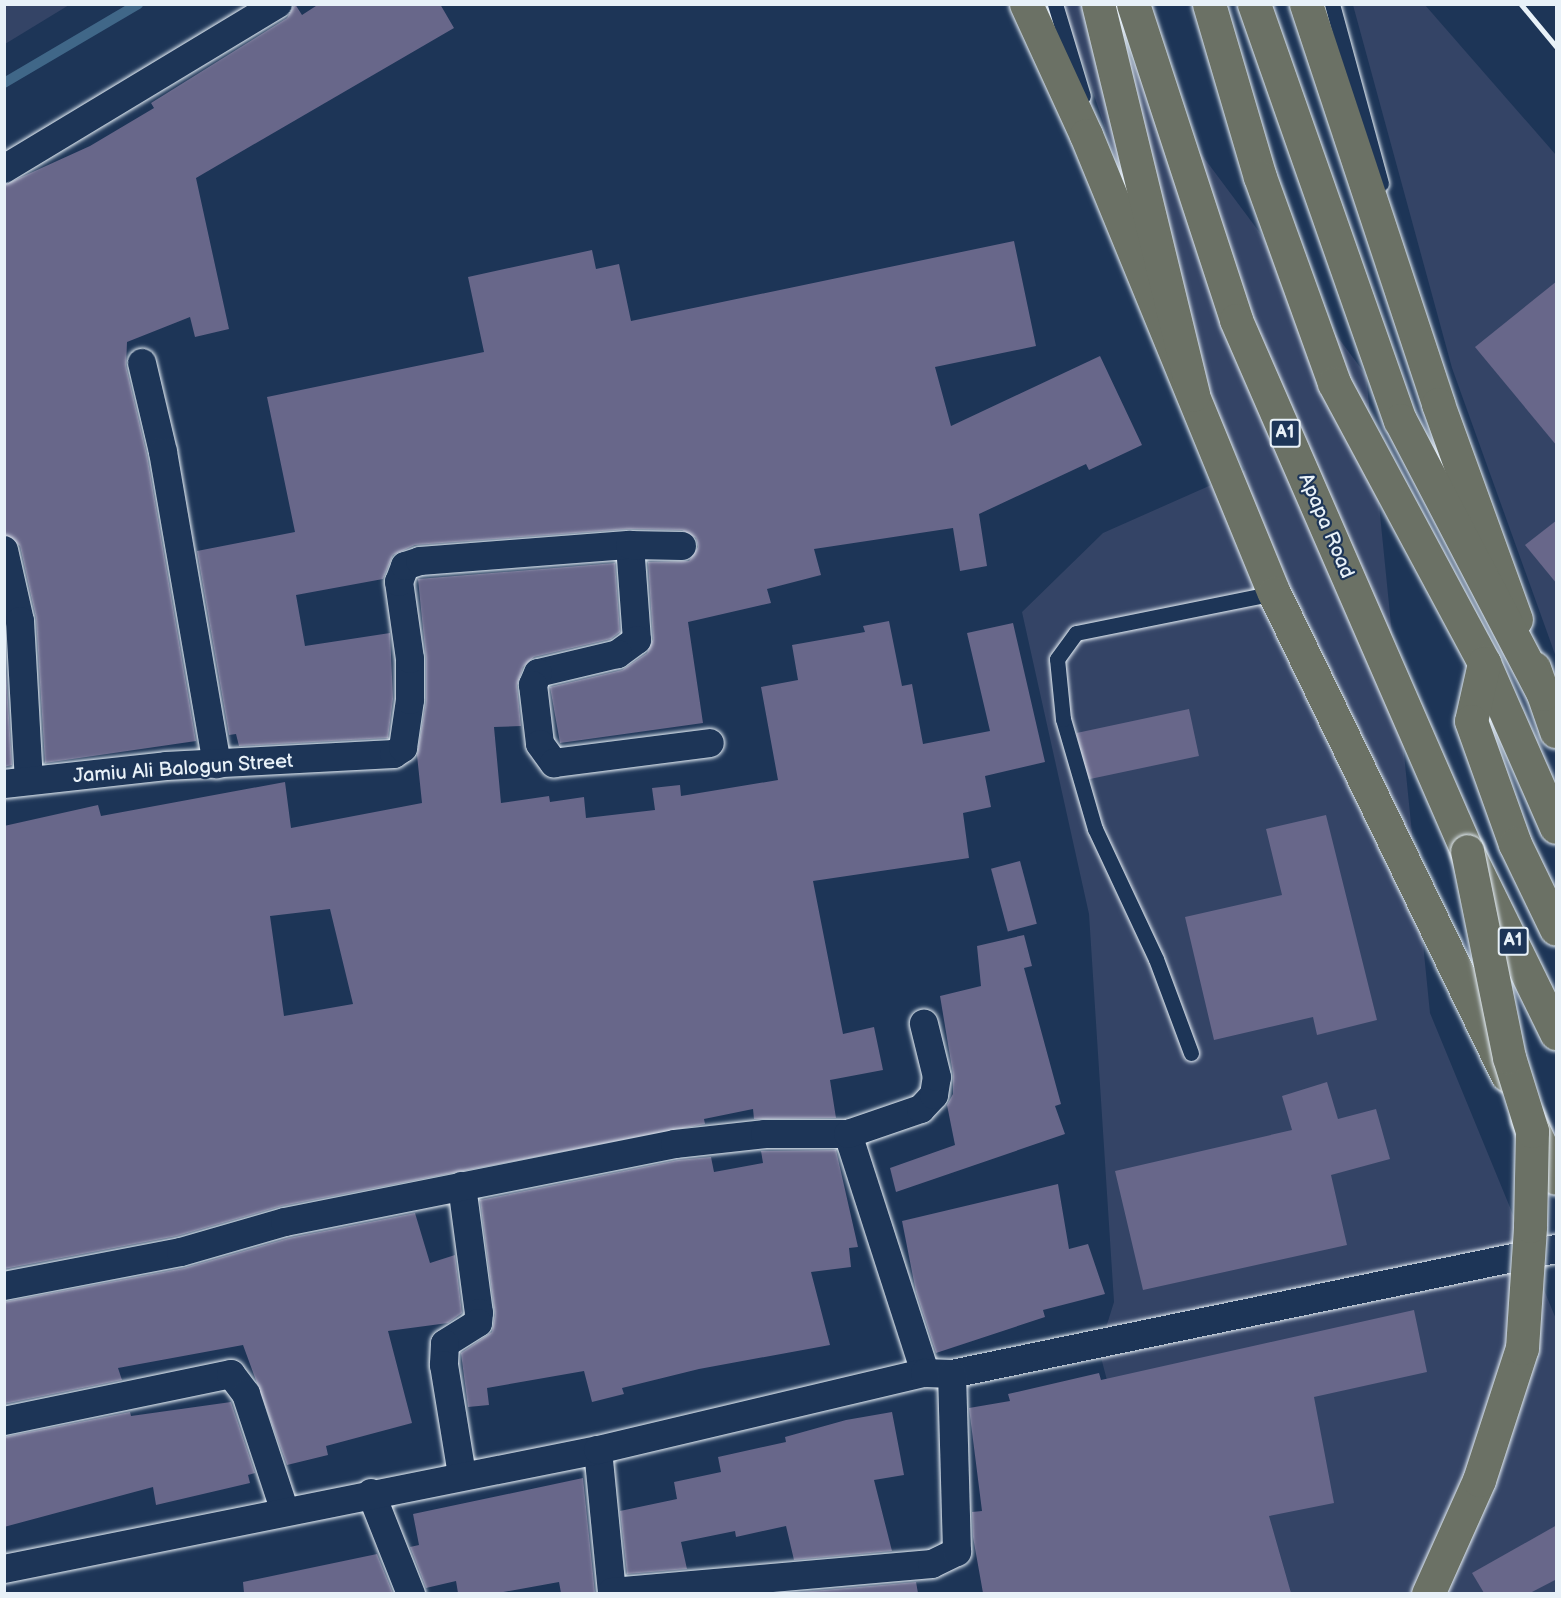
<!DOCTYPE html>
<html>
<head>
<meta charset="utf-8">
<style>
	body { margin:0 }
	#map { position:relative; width:1561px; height:1598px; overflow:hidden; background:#1d3557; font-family:"Balsamiq Sans",sans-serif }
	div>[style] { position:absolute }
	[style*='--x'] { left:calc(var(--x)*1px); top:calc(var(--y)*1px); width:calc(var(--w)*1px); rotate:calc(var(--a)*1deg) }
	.built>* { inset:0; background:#344466 }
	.stream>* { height:10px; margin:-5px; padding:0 5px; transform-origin:5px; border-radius:5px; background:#406788 }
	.building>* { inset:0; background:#68678a; transform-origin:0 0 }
	.roads { filter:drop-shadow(0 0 2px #e8f1f8) drop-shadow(0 0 2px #e8f1f8) }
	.service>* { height:15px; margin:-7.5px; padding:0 7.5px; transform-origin:7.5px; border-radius:7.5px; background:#1d3557 }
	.minor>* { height:28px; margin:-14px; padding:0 14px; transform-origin:14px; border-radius:14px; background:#1d3557 }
	.primary>* { height:33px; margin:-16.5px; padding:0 16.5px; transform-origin:16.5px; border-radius:16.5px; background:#6b7165 }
	.motorway>* { height:33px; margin:-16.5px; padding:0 16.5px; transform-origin:16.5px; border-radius:16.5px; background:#6b7165 }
	.rail>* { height:4.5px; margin:-2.25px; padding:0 2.25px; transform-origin:2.25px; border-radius:2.25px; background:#e8f1f8 }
	.bridges { filter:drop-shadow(0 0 2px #e8f1f8) drop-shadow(0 0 2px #e8f1f8) }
	.motorway-bridge>* { height:33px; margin:-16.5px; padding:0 16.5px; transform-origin:16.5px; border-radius:16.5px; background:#6b7165 }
	span { translate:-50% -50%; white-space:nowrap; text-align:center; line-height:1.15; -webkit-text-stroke:4.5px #1d3557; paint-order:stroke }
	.shield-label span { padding:2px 4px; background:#1d3557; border:2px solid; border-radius:4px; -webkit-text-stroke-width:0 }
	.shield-label { font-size:18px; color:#e8f1f8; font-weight:700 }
	.street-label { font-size:20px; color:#e8f1f8 }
	.frame { position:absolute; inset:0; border:6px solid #e8f1f8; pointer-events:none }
</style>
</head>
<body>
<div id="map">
	<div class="built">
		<div style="clip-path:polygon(5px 4px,69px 4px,69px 5px,5px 44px)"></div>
		<div style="clip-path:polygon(1049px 5px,1090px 5px,1366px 375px,1430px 1013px,1556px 1319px,1556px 1593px,1177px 1593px,1173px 1573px,1143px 1516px,1099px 1350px,1114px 1302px,1089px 914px,1022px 612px,1103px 533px,1245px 470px,1188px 371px,1083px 63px)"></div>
		<div style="clip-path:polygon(1353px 5px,1425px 5px,1556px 155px,1556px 657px,1452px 368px)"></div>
	</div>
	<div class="stream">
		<div style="--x:4;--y:83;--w:156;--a:-30.5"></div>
	</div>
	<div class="building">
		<div style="clip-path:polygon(295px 4px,302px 15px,319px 4px,440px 4px,454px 28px,196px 178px,229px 329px,195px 337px,190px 317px,127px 342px,126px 366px,147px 455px,196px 741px,45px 763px,36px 618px,20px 546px,4px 534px,4px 185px,90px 146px,154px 108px,151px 103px,287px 18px)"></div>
		<div style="clip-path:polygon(1014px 241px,1036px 346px,935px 367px,951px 426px,1100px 356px,1142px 445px,1089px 470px,1086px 464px,979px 514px,987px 566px,960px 571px,953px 528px,814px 549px,821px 575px,767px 589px,771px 603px,688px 622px,703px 723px,560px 743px,550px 687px,622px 670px,647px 653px,653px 639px,648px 562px,689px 561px,698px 547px,696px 538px,682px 530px,629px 529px,415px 545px,393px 555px,383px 579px,296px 595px,305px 646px,390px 633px,393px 699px,388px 738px,239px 746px,236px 734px,229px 735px,197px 551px,295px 532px,267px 397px,484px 352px,468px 277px,592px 250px,596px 269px,619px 264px,631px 321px)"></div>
		<div style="clip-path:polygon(1557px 281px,1557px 446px,1475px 347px)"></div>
		<div style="clip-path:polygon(1557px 520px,1557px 584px,1525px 545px)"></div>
		<div style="clip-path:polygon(evenodd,615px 563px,620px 632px,611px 639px,534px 657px,523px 667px,517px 686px,521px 726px,494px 727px,501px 803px,549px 796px,550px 802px,584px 797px,586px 818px,655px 810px,652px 788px,680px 785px,681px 796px,778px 780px,761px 687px,798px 680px,792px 645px,865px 632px,863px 626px,889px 621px,902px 686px,912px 684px,923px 744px,990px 731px,967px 633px,1013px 623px,1045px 762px,985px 776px,991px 807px,963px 813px,969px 858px,813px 881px,843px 1034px,874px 1027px,883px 1070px,830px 1080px,836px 1118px,754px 1119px,753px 1109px,704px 1119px,705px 1124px,282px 1206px,177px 1236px,4px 1269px,4px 826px,98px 805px,101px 816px,285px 782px,291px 828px,422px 803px,417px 755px,426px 702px,426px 659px,418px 579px,615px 563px,330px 909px,353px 1004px,284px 1016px,270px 916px,330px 909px)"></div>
		<div style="clip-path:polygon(4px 639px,12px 765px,4px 767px)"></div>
		<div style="left:1189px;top:709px;width:48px;height:115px;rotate:78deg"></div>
		<div style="clip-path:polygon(1326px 815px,1377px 1020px,1317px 1035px,1313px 1017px,1214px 1040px,1185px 917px,1282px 895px,1266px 829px)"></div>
		<div style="left:1020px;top:861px;width:65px;height:30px;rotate:75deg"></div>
		<div style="clip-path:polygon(1024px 935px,1032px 966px,1024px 968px,1061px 1104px,1055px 1106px,1065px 1134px,896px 1192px,890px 1168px,955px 1145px,947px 1105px,953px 1094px,953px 1074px,940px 996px,981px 986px,977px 946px)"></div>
		<div style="clip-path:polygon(1327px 1082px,1338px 1119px,1376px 1109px,1390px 1159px,1331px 1175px,1347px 1245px,1143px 1290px,1115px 1171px,1292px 1130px,1282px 1096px)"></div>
		<div style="clip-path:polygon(836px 1150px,858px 1247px,849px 1248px,851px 1267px,811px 1272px,830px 1345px,699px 1369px,622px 1388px,624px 1394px,592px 1402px,584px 1371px,487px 1388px,489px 1405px,468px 1407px,461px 1353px,492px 1332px,495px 1315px,480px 1200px,678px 1160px,711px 1157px,714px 1172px,763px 1163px,761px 1151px)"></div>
		<div style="clip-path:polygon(1058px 1184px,1069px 1249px,1088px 1244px,1105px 1294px,1043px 1310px,1045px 1317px,936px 1353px,916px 1292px,902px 1221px)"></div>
		<div style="clip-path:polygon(415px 1213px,430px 1263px,455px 1255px,462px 1313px,448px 1323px,388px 1331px,412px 1423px,326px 1446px,328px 1455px,287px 1465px,243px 1345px,118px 1368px,122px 1380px,4px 1404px,4px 1302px,184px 1268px,289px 1238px)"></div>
		<div style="clip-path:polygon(1414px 1310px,1427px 1372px,1314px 1397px,1334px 1503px,1269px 1516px,1291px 1593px,983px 1593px,973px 1537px,972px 1512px,982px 1511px,969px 1408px,1010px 1401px,1008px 1394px,1099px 1373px,1101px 1380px)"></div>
		<div style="clip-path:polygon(231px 1402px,255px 1473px,248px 1475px,250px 1483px,156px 1505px,153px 1487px,4px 1527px,4px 1437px,130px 1412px,131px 1416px)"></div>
		<div style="clip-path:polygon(892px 1412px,904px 1475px,874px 1480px,892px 1551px,794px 1560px,786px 1526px,736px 1537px,735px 1531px,681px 1542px,687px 1569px,627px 1574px,620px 1511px,677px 1499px,674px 1482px,721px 1472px,718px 1457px,786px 1442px,785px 1437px,846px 1420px)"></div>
		<div style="clip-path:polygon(583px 1478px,595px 1593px,561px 1593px,559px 1582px,498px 1593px,458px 1593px,456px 1581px,426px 1588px,410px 1547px,419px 1545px,413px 1514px)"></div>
		<div style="clip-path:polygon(1557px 1525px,1557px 1579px,1530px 1593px,1484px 1593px,1472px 1573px)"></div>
		<div style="clip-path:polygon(377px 1554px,393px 1593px,244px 1593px,243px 1582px)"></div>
		<div style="clip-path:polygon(916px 1582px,918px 1593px,801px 1592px)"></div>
	</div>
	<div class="roads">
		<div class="service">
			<div style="--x:1055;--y:4;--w:96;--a:73.1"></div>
			<div style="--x:1332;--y:4;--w:186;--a:74.7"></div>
			<div style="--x:1191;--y:1053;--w:100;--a:-110.4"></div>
			<div style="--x:1156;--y:959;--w:144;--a:-115.1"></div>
			<div style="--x:1095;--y:829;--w:115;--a:-106.2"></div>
			<div style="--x:1063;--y:719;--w:60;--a:-95.7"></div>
			<div style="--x:1057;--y:659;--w:32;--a:-54"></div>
			<div style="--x:1076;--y:633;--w:202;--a:-11.4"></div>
		</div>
		<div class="minor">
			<div style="--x:4;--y:169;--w:320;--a:-31.1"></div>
			<div style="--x:142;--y:363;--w:91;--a:76.7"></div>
			<div style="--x:163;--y:452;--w:317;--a:80.2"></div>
			<div style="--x:630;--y:545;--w:95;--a:85.8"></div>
			<div style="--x:637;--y:640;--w:24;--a:144"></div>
			<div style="--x:618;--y:654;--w:82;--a:166.6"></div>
			<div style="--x:538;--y:673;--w:13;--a:113"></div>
			<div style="--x:533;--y:685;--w:59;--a:83.2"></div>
			<div style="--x:540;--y:744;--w:24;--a:54"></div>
			<div style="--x:554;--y:763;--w:157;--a:-7.3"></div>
			<div style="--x:4;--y:550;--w:73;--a:77.3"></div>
			<div style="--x:20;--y:621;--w:160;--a:86.8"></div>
			<div style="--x:4;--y:784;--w:163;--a:-6.3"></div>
			<div style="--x:166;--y:766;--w:228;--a:-3"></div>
			<div style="--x:394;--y:754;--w:11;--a:-34"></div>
			<div style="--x:403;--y:748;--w:49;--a:-81.7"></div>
			<div style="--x:410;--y:700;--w:41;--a:-90"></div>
			<div style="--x:410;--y:659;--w:78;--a:-98.1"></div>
			<div style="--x:399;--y:582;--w:17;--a:-69"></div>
			<div style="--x:405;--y:566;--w:16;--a:-18"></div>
			<div style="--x:420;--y:561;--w:211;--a:-4.4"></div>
			<div style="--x:630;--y:545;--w:52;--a:1.1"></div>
			<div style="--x:848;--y:1134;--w:251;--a:72.1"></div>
			<div style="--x:462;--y:1186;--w:128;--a:82.4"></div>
			<div style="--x:479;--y:1313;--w:10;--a:96"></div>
			<div style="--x:478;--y:1323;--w:39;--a:148"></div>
			<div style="--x:445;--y:1344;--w:21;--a:93"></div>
			<div style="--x:444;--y:1365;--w:111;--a:80.7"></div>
			<div style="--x:4;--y:1286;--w:180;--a:-10.9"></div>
			<div style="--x:181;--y:1252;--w:108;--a:-16.1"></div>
			<div style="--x:285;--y:1222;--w:398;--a:-11.3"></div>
			<div style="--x:675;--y:1144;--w:91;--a:-6.3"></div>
			<div style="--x:765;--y:1134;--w:83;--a:0"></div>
			<div style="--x:848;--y:1134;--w:77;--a:-18.9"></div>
			<div style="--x:921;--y:1109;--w:19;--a:-47"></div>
			<div style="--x:934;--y:1095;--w:18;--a:-81"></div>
			<div style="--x:937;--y:1077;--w:55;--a:-103.8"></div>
			<div style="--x:4;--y:1421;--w:232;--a:-11.7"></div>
			<div style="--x:231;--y:1374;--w:25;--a:53"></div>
			<div style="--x:246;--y:1394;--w:121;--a:71.7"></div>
			<div style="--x:598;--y:1450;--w:145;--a:84.4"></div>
			<div style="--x:371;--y:1493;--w:109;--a:68.4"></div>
			<div style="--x:4;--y:1569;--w:606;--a:-11.33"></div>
			<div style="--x:598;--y:1450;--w:336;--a:-13.3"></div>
			<div style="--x:925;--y:1373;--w:27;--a:2"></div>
			<div style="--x:952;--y:1374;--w:617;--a:-11.69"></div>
			<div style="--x:612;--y:1592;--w:321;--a:-5"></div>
			<div style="--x:932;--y:1564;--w:28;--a:-26"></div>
			<div style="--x:957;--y:1552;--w:178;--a:-91.6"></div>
		</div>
		<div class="primary">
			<div style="--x:1026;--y:4;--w:144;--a:65.4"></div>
			<div style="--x:1086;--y:135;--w:495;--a:67.7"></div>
			<div style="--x:1274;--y:593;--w:535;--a:64.2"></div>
			<div style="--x:1306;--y:4;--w:421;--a:71.7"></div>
			<div style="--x:1438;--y:404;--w:229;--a:70.1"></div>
			<div style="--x:1534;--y:668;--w:67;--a:70.8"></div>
			<div style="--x:1528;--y:1119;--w:65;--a:64.6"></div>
		</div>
		<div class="motorway">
			<div style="--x:1098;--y:4;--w:402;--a:76.3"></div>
			<div style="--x:1133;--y:4;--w:332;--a:71.9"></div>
			<div style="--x:1236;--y:320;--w:579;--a:66.49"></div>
			<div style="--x:1467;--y:851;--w:203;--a:63.9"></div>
			<div style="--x:1209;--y:4;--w:180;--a:73.6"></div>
			<div style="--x:1260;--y:177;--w:219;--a:70.2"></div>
			<div style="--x:1334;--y:383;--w:318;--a:61.8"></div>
			<div style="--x:1484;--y:663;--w:179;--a:66.3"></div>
			<div style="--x:1254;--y:4;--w:441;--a:70.7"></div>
			<div style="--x:1400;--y:420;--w:309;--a:62.4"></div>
			<div style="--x:1484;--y:663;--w:59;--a:102.6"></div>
			<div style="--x:1471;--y:721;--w:131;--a:70.3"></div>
			<div style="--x:1515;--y:844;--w:94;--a:64.2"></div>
		</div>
	</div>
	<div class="rail">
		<div style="--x:1521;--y:4;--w:55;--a:50.2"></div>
	</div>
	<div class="bridges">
		<div class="motorway-bridge">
			<div style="--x:1428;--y:1594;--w:125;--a:-65.9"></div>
			<div style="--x:1479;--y:1480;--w:139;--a:-72"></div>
			<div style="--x:1522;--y:1348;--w:122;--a:-86.2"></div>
			<div style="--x:1530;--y:1226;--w:95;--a:-88.8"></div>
			<div style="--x:1532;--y:1131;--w:77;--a:-107.3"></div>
			<div style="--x:1509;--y:1057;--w:210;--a:-101.5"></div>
		</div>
	</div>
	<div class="shield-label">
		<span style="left:1285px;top:433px">A1</span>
		<span style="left:1513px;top:941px">A1</span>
	</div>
	<div class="street-label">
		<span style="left:1326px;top:526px;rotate:67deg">Apapa Road</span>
		<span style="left:183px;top:769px;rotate:-4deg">Jamiu Ali Balogun Street</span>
	</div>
	<div class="frame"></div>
</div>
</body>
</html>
